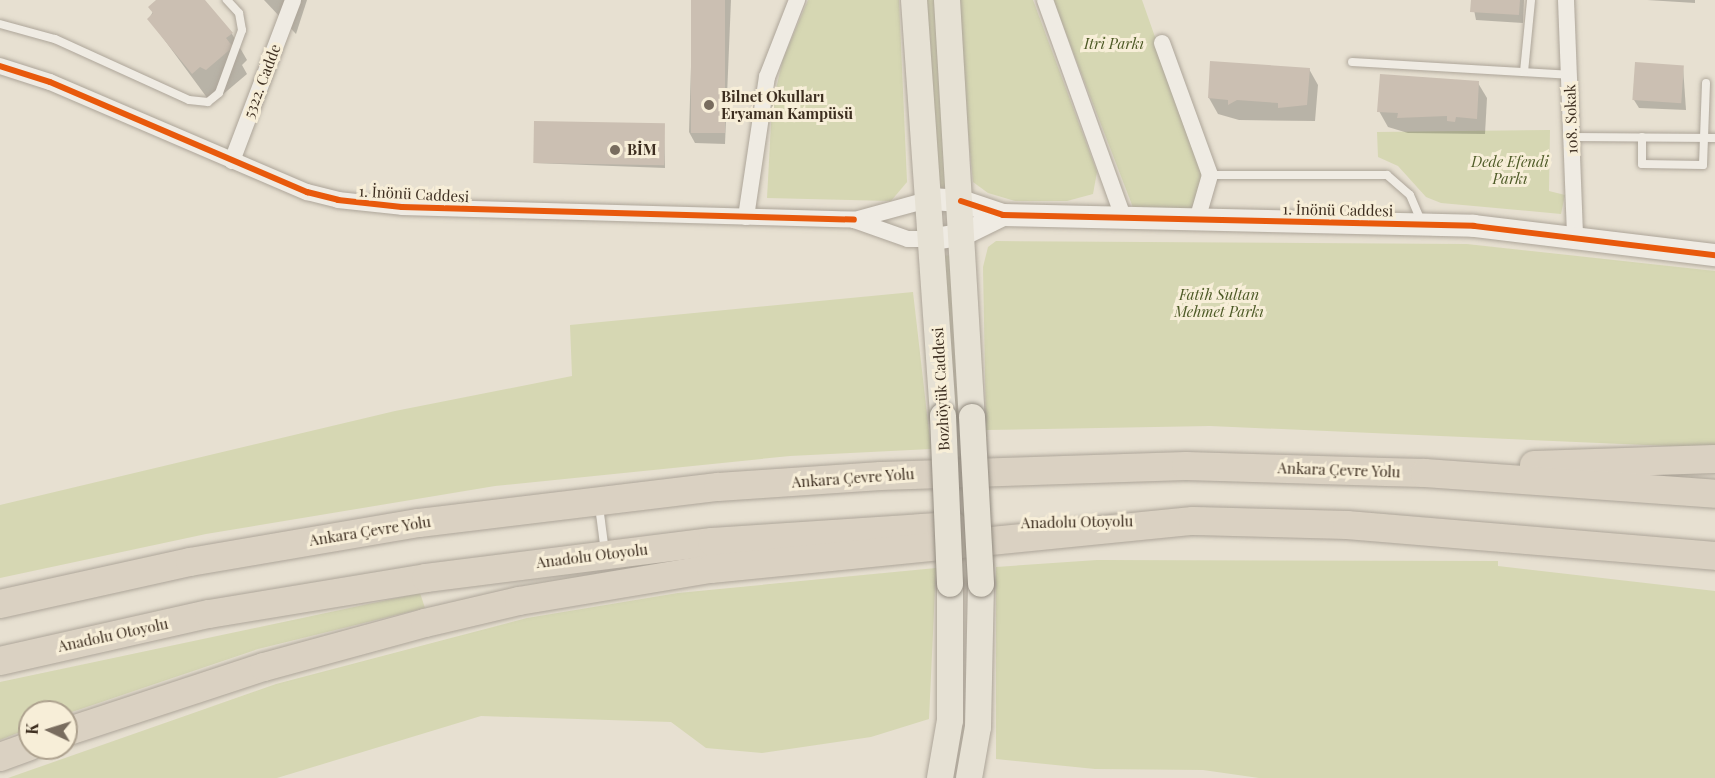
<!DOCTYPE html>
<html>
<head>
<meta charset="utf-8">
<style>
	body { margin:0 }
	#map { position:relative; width:1715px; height:778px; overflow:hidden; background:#e7e0d1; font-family:"Playfair Display",serif }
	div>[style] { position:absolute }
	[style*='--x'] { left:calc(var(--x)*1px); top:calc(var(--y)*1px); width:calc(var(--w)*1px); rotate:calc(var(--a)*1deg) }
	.green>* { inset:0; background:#d6d7b3 }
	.shadow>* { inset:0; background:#0003 }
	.building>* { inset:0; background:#cbbfb2; transform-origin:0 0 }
	.roads { filter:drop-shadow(0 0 2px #ada599) drop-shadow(0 0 2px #ada599) }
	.lane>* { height:8px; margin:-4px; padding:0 4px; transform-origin:4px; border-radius:4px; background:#efebe3 }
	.street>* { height:16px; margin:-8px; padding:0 8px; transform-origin:8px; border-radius:8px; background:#efebe3 }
	.secondary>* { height:22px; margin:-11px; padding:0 11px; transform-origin:11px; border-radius:11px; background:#efebe3 }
	.primary>* { height:26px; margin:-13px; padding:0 13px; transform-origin:13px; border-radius:13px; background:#e6e1d4 }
	.highway>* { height:28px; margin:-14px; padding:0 14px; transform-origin:14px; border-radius:14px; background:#dad1c2 }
	.bridges { filter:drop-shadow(0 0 2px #928b80) drop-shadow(0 0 2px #928b80) }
	.primary-bridge>* { height:26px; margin:-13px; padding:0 13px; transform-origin:13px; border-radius:13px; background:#e6e1d4 }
	.cycleway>* { height:6px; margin:-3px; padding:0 3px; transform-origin:3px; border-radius:3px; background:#e8590c }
	.dots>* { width:16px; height:16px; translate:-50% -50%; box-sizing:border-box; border:3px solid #f7eed8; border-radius:50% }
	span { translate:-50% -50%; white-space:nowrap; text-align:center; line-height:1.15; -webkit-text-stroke:6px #f7eed8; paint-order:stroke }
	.park-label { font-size:15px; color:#4d5a26; font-style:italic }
	.street-label { font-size:15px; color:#3d2e20 }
	.poi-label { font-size:15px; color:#3d2e20; font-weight:700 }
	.left { translate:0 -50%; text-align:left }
	.north { position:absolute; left:18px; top:700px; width:60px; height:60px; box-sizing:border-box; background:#f7eed8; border:2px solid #ada18e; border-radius:50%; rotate:274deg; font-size:16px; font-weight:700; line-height:24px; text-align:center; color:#3d2e20 }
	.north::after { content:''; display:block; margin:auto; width:21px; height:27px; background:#786c5e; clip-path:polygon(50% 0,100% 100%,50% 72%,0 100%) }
</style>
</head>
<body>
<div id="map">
	<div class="green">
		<div style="clip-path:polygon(808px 0,899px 0,907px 182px,891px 201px,767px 198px,772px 106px,783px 59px)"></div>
		<div style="clip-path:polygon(926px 0,934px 0,949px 190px,934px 191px)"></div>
		<div style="clip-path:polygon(955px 0,1033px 0,1097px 172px,1093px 194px,1067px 201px,1015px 201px,988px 193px,973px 182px)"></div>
		<div style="clip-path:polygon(1053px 0,1142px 0,1206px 182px,1190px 210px,1134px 210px)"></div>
		<div style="clip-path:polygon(1550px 130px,1549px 191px,1565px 195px,1561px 214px,1441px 203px,1426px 197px,1398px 166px,1378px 157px,1377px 132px)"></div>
		<div style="clip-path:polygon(996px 241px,1467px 244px,1715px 271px,1715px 448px,1210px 426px,986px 430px,983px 267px,988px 247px)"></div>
		<div style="clip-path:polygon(953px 255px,961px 423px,952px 422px,939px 256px)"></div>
		<div style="clip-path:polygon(913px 292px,931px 449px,790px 456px,495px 486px,206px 534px,0 578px,0 505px,395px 411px,572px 376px,570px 325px)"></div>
		<div style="clip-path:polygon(1097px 560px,1498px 561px,1498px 566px,1715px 591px,1715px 778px,1259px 778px,1203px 770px,1095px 769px,996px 759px,996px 567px)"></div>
		<div style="clip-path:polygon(936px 568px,929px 719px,871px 737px,762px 753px,706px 748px,671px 722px,481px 716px,277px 778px,8px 778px,276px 684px,527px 618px,678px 593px)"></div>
		<div style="clip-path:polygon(420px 593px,425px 608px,258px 649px,66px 714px,30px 712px,30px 728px,0 740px,0 682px)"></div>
	</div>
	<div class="shadow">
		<div style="clip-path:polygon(159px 0,203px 0,232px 34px,247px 60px,242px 65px,247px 74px,221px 96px,208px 99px,149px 19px)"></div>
		<div style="clip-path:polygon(264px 0,307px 0,296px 34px)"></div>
		<div style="clip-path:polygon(693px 0,731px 0,725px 144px,695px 143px,689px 132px)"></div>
		<div style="clip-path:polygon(1472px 0,1524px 0,1523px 23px,1476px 20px)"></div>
		<div style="clip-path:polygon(1647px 0,1695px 0,1695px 3px)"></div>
		<div style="clip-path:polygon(1683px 67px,1686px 110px,1639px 108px,1634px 100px)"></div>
		<div style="clip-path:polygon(1309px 69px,1318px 85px,1315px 121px,1239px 120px,1218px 114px,1209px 98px)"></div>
		<div style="clip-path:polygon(1478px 83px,1487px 98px,1485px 134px,1408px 133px,1388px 127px,1379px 111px)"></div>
		<div style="clip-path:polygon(664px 125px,665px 168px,534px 163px)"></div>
	</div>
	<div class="building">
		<div style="clip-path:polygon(156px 0,205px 0,233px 33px,226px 38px,233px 47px,206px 70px,200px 67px,192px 74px,147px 19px,153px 13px,148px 7px)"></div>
		<div style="left:691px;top:0;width:34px;height:133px"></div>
		<div style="clip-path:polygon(1471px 0,1520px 0,1519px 15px,1470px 12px)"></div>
		<div style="clip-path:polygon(1210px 61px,1310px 68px,1307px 105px,1278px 108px,1278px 103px,1237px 100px,1228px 105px,1228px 100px,1208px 98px)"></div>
		<div style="left:1635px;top:62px;width:49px;height:38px;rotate:4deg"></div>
		<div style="clip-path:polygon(1380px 74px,1479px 81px,1477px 119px,1456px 117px,1455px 122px,1447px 121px,1447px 116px,1397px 118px,1398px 113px,1377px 112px)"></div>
		<div style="left:534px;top:121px;width:131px;height:42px;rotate:1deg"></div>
	</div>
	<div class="roads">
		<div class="lane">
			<div style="--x:0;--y:24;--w:57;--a:15.3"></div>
			<div style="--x:55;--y:39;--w:147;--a:24.5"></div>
			<div style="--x:189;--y:100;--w:19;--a:6"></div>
			<div style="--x:208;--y:102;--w:14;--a:-39"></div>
			<div style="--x:219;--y:93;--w:67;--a:-69.9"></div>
			<div style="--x:242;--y:30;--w:17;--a:-100"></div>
			<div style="--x:239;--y:13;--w:18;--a:-133"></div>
			<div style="--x:1352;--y:62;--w:217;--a:3.4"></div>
			<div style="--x:1524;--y:72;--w:72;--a:-84.4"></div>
			<div style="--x:1572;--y:137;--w:143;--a:0.4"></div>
			<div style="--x:1642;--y:137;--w:27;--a:90"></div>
			<div style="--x:1642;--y:164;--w:61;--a:0.9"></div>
			<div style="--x:1703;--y:165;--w:82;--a:-87.9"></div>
			<div style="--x:1210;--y:175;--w:177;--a:0"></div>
			<div style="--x:1387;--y:175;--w:30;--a:41"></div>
			<div style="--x:1410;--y:195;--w:30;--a:67"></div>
			<div style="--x:599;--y:506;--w:46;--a:82.6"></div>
		</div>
		<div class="street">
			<div style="--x:1045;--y:0;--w:233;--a:70.2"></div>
			<div style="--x:1566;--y:0;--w:238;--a:87.8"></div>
			<div style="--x:1162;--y:43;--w:140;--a:70"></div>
			<div style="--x:1210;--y:175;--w:47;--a:106.1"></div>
			<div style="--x:0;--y:66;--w:52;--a:17.7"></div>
			<div style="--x:50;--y:82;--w:280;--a:23.2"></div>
			<div style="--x:307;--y:192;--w:32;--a:14"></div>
			<div style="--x:338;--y:200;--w:64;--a:6.2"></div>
			<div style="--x:402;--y:207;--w:452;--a:1.6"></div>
			<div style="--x:232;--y:161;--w:172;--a:-69.2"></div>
			<div style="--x:931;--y:199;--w:80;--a:164.7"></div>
			<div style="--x:854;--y:220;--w:57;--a:19.4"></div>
			<div style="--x:908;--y:239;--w:26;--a:0"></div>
			<div style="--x:746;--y:217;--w:142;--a:-81.5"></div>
			<div style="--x:767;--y:77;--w:83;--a:-68.7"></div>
		</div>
		<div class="secondary">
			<div style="--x:931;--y:199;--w:30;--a:4"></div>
			<div style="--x:961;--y:201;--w:44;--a:18.4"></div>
			<div style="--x:1003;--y:215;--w:471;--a:1.3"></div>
			<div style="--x:1474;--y:226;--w:243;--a:6.9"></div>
			<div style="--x:934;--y:239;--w:30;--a:-9"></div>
			<div style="--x:964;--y:234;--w:43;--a:-26"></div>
		</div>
		<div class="primary">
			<div style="--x:914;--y:0;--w:417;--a:86"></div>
			<div style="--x:947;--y:0;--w:418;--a:86.6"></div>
			<div style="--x:940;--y:778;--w:59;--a:-80.2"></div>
			<div style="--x:950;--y:720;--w:136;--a:-90"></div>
			<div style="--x:969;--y:778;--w:52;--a:-80"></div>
			<div style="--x:978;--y:727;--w:143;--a:-88.8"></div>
		</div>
		<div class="highway">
			<div style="--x:1534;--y:465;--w:181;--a:-1.9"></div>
			<div style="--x:0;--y:604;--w:195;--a:-12.5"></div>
			<div style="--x:190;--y:562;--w:232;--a:-9.7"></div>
			<div style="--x:419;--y:523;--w:301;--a:-6.9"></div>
			<div style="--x:718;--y:487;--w:163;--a:-3.9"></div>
			<div style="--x:881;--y:476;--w:305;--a:-1.9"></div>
			<div style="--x:1186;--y:466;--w:239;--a:1.7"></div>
			<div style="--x:1425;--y:473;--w:291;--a:4.1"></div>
			<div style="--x:0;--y:661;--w:214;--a:-12.7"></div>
			<div style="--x:209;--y:614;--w:220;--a:-9.4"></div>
			<div style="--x:426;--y:578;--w:288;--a:-7.2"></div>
			<div style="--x:712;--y:542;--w:242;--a:-3.8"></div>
			<div style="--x:66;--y:732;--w:208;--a:-18.2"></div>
			<div style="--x:264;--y:667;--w:167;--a:-15.3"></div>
			<div style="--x:425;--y:623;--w:97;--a:-13.2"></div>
			<div style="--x:519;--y:601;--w:195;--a:-9.5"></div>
			<div style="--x:711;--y:569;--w:484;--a:-5.7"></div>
			<div style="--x:1193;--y:521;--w:154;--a:1.5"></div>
			<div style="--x:1347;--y:525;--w:369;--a:4.8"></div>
			<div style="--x:0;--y:757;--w:32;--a:-20"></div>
		</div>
	</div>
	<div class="bridges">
		<div class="primary-bridge">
			<div style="--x:943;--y:416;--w:168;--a:87.6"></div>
			<div style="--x:972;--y:417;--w:167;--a:86.9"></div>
		</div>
	</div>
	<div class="cycleway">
		<div style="--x:0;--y:66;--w:52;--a:17.7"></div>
		<div style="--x:50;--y:82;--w:280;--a:23.2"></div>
		<div style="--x:307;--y:192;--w:32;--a:14"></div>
		<div style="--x:338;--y:200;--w:64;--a:6.2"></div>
		<div style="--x:402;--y:207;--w:452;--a:1.6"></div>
		<div style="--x:961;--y:201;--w:44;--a:18.4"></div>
		<div style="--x:1003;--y:215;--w:471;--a:1.3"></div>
		<div style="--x:1474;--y:226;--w:243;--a:6.9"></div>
	</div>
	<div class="dots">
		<div style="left:709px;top:105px;background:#786c5e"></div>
		<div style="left:615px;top:150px;background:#786c5e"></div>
	</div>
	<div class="park-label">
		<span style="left:1114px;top:44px">Itri Parkı</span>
		<span style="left:1510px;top:170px">Dede Efendi<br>Parkı</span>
		<span style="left:1219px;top:303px">Fatih Sultan<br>Mehmet Parkı</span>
	</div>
	<div class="street-label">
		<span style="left:262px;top:81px;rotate:-69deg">5322. Cadde</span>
		<span style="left:1571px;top:119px;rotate:-92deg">108. Sokak</span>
		<span style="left:414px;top:194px;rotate:3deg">1. İnönü Caddesi</span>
		<span style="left:1338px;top:210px;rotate:1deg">1. İnönü Caddesi</span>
		<span style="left:941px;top:389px;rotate:-93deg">Bozhöyük Caddesi</span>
		<span style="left:1339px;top:470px;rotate:2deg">Ankara Çevre Yolu</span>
		<span style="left:853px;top:478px;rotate:-4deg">Ankara Çevre Yolu</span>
		<span style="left:1077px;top:522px;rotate:-1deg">Anadolu Otoyolu</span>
		<span style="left:370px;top:531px;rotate:-9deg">Ankara Çevre Yolu</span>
		<span style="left:592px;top:556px;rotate:-7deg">Anadolu Otoyolu</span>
		<span style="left:113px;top:635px;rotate:-12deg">Anadolu Otoyolu</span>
	</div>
	<div class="poi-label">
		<span class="left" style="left:721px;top:105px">Bilnet Okulları<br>Eryaman Kampüsü</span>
		<span class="left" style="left:627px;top:150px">BİM</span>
	</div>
	<div class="north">K</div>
</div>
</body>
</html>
